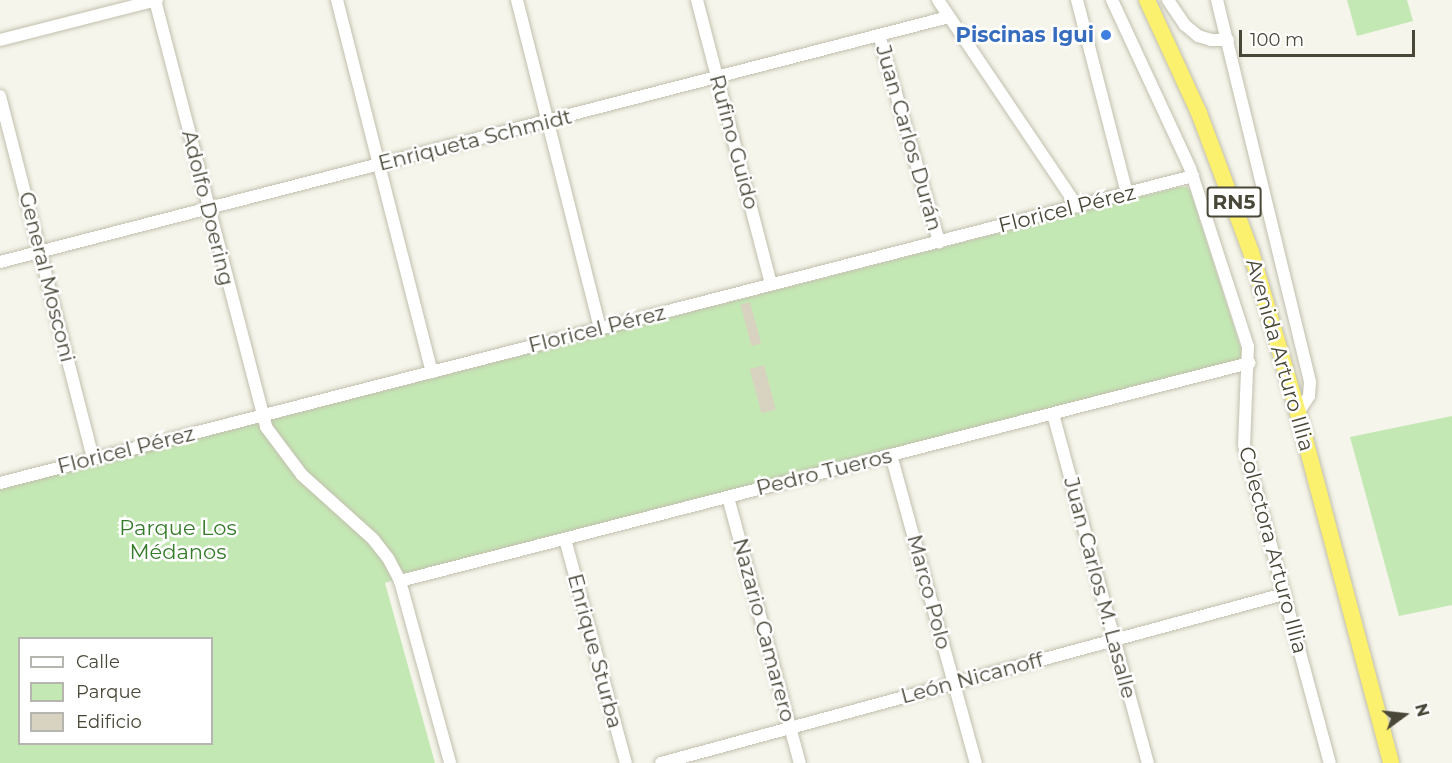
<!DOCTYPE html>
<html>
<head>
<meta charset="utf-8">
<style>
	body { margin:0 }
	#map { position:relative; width:1452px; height:763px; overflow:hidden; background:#f5f5eb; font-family:Montserrat,sans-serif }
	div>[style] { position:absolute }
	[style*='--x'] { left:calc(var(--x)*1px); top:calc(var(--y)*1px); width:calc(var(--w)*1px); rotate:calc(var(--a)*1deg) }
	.green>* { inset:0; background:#c4e8b4 }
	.building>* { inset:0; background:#d7d3c0; transform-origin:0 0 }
	.roads { filter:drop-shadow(0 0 2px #c1bfad) drop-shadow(0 0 2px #c1bfad) }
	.minor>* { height:12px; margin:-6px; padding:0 6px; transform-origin:6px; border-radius:6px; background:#fff }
	.highway>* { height:16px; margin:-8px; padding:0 8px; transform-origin:8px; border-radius:8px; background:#fcf06f }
	.dots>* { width:16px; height:16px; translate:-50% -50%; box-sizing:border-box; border:3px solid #fff; border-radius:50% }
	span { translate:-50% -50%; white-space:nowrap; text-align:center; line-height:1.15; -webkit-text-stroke:5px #fff; paint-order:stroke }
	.shield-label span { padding:2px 4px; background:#fff; border:2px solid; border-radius:4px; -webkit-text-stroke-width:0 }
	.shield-label { font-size:20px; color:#494738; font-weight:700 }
	.shop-label { font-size:21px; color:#366cbe; font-weight:700 }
	.right { translate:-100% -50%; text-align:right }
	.street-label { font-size:21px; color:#494738 }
	.park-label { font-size:21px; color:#367b2b }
	.legend { position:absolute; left:18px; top:637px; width:195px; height:108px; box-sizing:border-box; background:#fff; border:2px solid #b6b5af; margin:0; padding:8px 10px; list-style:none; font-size:18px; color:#494738 }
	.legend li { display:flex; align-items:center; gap:12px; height:30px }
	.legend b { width:30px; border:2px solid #b6b5af }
	.north { position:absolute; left:1374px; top:685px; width:60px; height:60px; -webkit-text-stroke:4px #fff; paint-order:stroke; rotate:75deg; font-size:16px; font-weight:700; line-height:24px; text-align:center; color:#494738 }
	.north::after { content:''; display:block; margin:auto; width:21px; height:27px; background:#494738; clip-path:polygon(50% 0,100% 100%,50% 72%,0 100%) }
	.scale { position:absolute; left:1239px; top:30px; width:176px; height:27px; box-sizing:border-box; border:3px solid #494738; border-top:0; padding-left:8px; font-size:18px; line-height:21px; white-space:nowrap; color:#494738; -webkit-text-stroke:4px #fff; paint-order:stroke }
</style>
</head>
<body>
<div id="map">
	<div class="green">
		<div style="clip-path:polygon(1347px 0,1407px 0,1413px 21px,1357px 36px)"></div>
		<div style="clip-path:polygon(evenodd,1179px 187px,1187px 187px,1190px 190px,1242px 352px,1242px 359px,411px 573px,385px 583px,435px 763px,0 763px,0 489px,1179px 187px,20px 638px,212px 638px,212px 744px,20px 744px,20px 638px)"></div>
		<div style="clip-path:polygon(1452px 416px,1452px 605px,1399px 616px,1350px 437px)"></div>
	</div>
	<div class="building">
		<div style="left:750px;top:302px;width:43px;height:10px;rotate:75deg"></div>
		<div style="left:764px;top:365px;width:46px;height:15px;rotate:75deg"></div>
	</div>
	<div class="roads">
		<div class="minor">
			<div style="--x:155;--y:0;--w:441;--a:75.4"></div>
			<div style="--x:266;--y:427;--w:60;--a:53.1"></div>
			<div style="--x:302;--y:475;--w:96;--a:42"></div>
			<div style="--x:373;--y:539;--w:24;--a:52"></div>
			<div style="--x:388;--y:558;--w:26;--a:62"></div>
			<div style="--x:400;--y:581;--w:189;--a:74.6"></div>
			<div style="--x:337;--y:0;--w:384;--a:75.7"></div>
			<div style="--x:517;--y:0;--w:339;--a:75.8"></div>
			<div style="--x:697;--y:0;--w:294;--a:75.4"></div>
			<div style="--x:938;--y:0;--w:249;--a:56"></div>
			<div style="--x:1077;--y:0;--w:199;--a:75.5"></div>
			<div style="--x:1112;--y:0;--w:185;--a:65.1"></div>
			<div style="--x:1190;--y:168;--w:187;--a:72"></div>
			<div style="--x:1248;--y:346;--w:99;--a:92.3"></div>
			<div style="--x:1244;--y:445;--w:329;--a:74.9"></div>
			<div style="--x:1168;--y:0;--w:30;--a:56"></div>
			<div style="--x:1185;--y:25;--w:17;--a:40"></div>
			<div style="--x:1198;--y:36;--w:14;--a:17"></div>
			<div style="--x:1211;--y:40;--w:17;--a:0"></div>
			<div style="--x:1217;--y:0;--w:393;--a:76.3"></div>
			<div style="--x:1310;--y:382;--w:14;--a:94"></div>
			<div style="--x:1309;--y:396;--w:20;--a:123"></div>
			<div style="--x:879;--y:35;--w:216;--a:73.8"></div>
			<div style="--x:0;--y:40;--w:162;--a:-14.3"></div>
			<div style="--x:0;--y:96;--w:375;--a:75.6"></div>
			<div style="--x:0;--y:262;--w:980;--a:-14.48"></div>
			<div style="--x:1053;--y:414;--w:362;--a:74.8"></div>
			<div style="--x:891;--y:455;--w:320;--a:74.6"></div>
			<div style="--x:0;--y:483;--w:1232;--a:-14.43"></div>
			<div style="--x:728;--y:497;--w:276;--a:74.9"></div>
			<div style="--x:565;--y:539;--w:232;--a:74.8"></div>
			<div style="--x:400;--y:581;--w:877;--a:-14.4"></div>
			<div style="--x:661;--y:763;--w:646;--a:-15.18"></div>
		</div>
		<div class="highway">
			<div style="--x:1147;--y:0;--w:124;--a:65.3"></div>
			<div style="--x:1199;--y:113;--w:148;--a:69.5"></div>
			<div style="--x:1251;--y:252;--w:168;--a:73.7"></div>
			<div style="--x:1298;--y:413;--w:362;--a:75.1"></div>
		</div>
	</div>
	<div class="dots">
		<div style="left:1106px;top:35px;background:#3f7fe0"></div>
	</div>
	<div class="shield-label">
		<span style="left:1234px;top:202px">RN5</span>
	</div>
	<div class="shop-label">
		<span class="right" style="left:1094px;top:35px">Piscinas Igui</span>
	</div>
	<div class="street-label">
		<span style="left:909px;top:138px;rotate:74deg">Juan Carlos Durán</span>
		<span style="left:475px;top:140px;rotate:-14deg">Enriqueta Schmidt</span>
		<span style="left:734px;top:142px;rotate:75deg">Rufino Guido</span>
		<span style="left:208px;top:208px;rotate:76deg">Adolfo Doering</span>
		<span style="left:1067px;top:209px;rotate:-14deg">Floricel Pérez</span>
		<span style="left:47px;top:277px;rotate:76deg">General Mosconi</span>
		<span style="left:597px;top:329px;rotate:-14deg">Floricel Pérez</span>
		<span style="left:1280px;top:355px;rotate:74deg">Avenida Arturo Illia</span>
		<span style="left:126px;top:450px;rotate:-14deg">Floricel Pérez</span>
		<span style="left:824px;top:472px;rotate:-14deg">Pedro Tueros</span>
		<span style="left:1273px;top:550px;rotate:75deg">Colectora Arturo Illia</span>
		<span style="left:1100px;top:588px;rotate:75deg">Juan Carlos M. Lasalle</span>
		<span style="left:929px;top:592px;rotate:75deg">Marco Polo</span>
		<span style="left:764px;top:630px;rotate:75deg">Nazario Camarero</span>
		<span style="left:595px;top:651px;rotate:75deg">Enrique Sturba</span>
		<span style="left:972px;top:678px;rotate:-15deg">León Nicanoff</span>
	</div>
	<div class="park-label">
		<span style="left:178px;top:540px">Parque Los<br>Médanos</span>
	</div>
	<ul class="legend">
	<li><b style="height:8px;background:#fff"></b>Calle</li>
	<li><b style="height:16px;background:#c4e8b4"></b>Parque</li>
	<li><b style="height:16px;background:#d7d3c0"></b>Edificio</li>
	</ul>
	<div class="north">N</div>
	<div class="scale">100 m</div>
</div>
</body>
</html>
